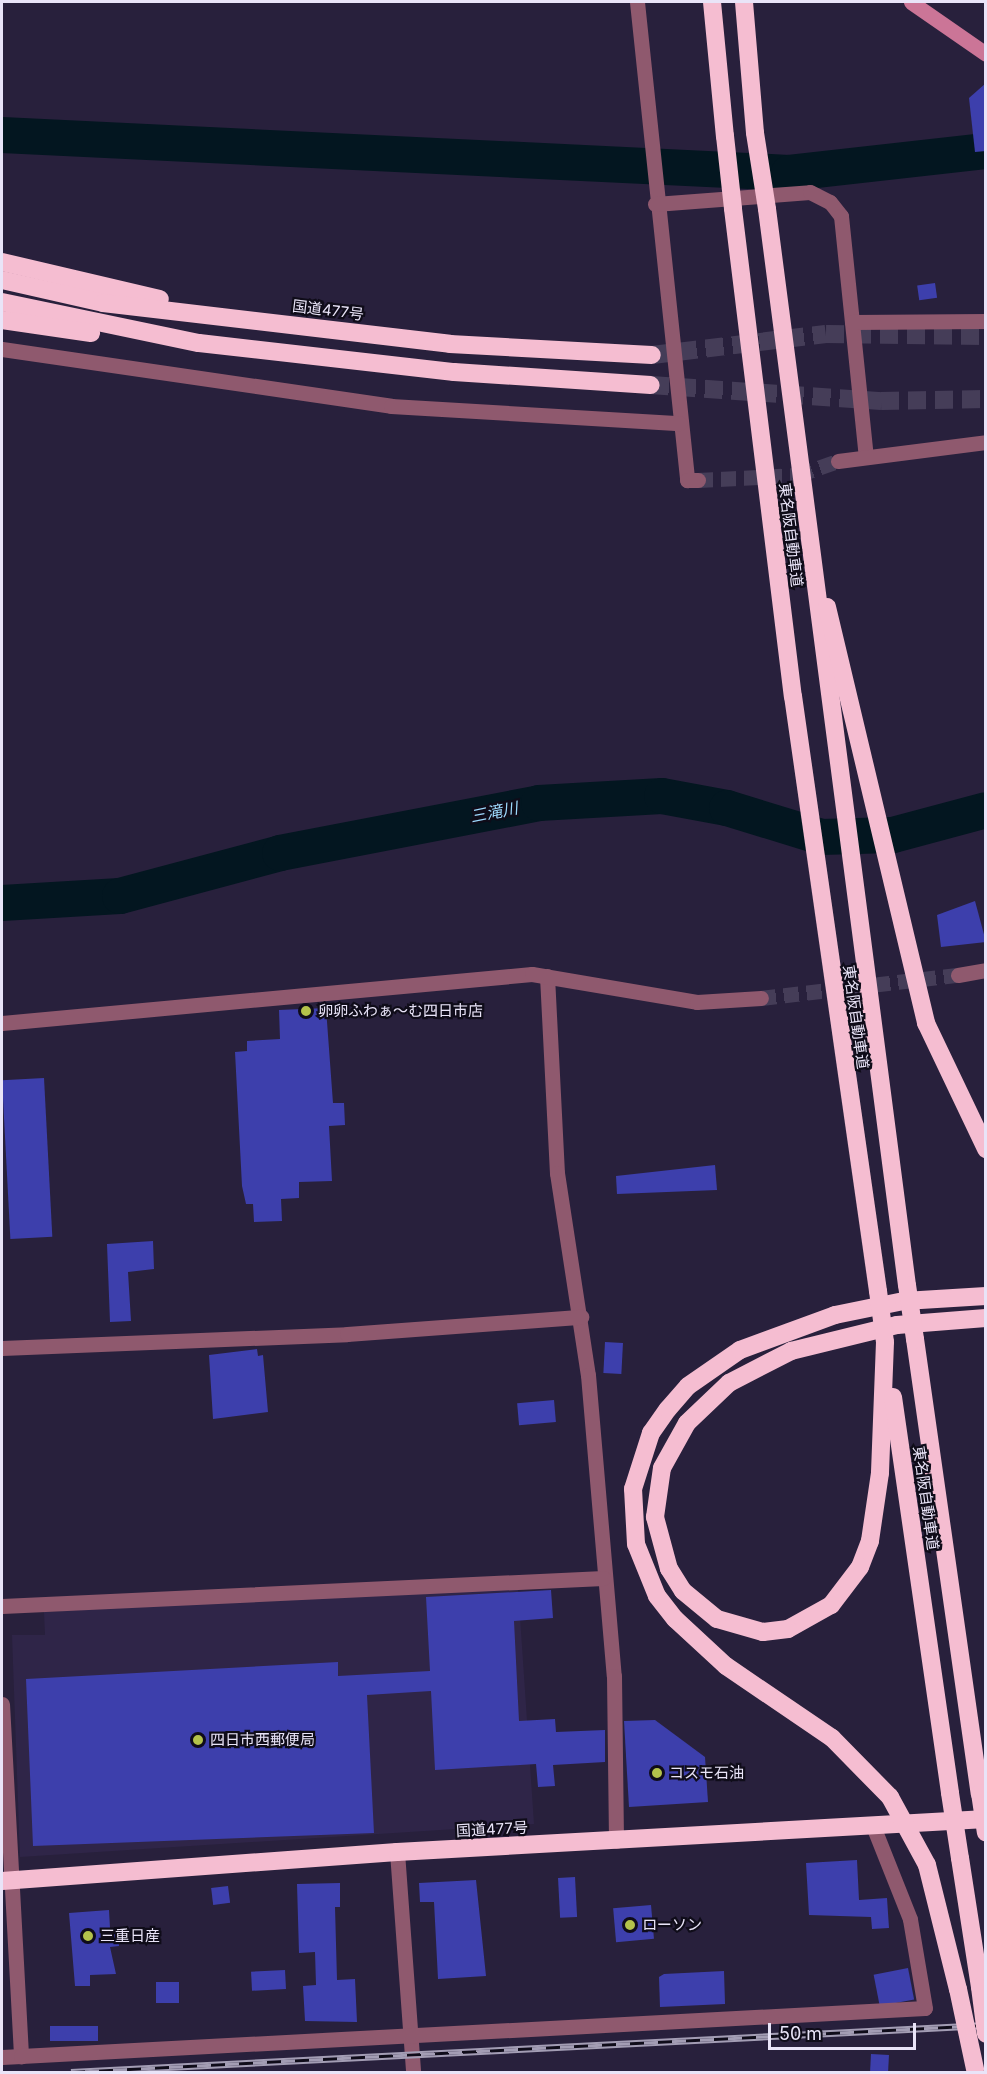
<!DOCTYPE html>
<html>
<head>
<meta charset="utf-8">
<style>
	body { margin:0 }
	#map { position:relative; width:987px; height:2074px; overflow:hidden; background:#28203c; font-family:Inter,"Noto Sans JP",sans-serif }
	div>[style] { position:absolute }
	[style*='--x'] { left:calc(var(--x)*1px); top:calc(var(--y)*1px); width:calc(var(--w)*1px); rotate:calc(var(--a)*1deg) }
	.built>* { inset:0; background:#2f2548 }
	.river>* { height:36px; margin:-18px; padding:0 18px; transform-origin:18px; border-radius:18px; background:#031620 }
	.building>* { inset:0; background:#3d3fac; transform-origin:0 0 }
	.street-tunnel>* { height:15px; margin-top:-7.5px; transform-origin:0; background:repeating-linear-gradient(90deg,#453d58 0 15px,transparent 0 23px) }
	.highway-tunnel>* { height:18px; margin-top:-9px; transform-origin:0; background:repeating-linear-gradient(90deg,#453d58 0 18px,transparent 0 27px) }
	.street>* { height:15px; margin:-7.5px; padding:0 7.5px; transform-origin:7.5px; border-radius:7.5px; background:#8f596e }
	.secondary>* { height:15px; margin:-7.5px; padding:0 7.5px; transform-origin:7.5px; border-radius:7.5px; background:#cb7597 }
	.highway>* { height:18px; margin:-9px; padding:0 9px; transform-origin:9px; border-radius:9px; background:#f5bdd1 }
	.rail>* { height:7px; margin-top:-3.5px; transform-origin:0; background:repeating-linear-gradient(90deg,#0f0c19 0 14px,#a39db4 0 28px); box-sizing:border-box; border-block:2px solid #a39db4 }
	.highway-bridge>* { height:18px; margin:-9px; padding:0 9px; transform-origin:9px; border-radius:9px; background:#f5bdd1 }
	.dots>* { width:16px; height:16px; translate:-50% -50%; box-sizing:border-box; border:3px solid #0f0c19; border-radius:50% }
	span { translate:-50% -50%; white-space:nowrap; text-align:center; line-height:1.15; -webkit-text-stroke:4.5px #0f0c19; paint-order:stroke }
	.street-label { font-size:15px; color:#e9e4f8 }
	.poi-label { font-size:15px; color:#e9e4f8 }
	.left { translate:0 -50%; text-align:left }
	.water-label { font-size:16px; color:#9edafe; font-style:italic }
	.frame { position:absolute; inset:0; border:3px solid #e9e4f8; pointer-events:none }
	.scale { position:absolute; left:768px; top:2023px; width:148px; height:27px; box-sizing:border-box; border:3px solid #e9e4f8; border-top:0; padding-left:8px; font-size:18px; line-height:21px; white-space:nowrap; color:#e9e4f8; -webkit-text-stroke:4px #0f0c19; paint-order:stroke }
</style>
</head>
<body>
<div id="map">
	<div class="built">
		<div style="clip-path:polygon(518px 1587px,534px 1824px,20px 1857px,12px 1635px,45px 1635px,44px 1612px)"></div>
	</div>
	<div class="river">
		<div style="--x:2;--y:135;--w:788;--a:2.76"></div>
		<div style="--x:789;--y:173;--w:198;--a:-6.4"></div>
		<div style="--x:2;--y:903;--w:118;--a:-3.4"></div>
		<div style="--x:120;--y:896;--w:166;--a:-15"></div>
		<div style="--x:280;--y:853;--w:264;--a:-10.9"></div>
		<div style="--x:539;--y:803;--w:123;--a:-3.3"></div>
		<div style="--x:662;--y:796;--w:66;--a:10.5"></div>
		<div style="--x:727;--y:808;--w:98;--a:17.1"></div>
		<div style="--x:821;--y:837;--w:72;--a:-1.6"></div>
		<div style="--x:893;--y:835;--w:96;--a:-15"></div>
	</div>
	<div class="building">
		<div style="clip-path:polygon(986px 83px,986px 151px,975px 152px,969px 98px)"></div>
		<div style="left:935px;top:283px;width:15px;height:18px;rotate:82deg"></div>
		<div style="clip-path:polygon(975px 901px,986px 942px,941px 947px,937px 915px)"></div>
		<div style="clip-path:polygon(326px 1008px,333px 1103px,344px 1103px,345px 1125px,329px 1126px,332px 1181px,299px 1182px,299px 1198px,281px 1199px,282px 1221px,254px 1222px,253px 1204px,246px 1204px,242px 1186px,235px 1052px,247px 1051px,247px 1041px,280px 1039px,279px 1010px)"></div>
		<div style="left:44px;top:1078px;width:159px;height:42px;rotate:87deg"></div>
		<div style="clip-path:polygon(715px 1165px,717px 1190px,617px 1194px,616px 1176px)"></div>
		<div style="clip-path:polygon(153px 1241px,154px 1269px,128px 1272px,131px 1321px,110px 1322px,107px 1244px)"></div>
		<div style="left:605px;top:1342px;width:18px;height:31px;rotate:3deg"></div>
		<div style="clip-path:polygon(257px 1349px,258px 1356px,263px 1355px,268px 1412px,213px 1419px,209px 1355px)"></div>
		<div style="left:554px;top:1400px;width:22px;height:37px;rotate:85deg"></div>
		<div style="clip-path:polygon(551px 1590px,553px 1618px,514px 1621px,519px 1721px,555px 1719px,556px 1732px,605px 1730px,605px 1762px,553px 1765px,555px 1786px,538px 1787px,536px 1764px,435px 1770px,431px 1691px,367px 1695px,374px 1833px,33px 1846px,26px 1679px,338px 1662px,338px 1676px,430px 1671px,426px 1597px)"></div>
		<div style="clip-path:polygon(655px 1720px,705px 1757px,708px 1802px,629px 1807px,624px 1721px)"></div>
		<div style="clip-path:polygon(857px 1860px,859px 1900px,887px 1898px,889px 1928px,872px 1929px,871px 1917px,809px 1915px,806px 1863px)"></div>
		<div style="left:575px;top:1877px;width:40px;height:17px;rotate:87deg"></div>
		<div style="clip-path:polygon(476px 1880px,486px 1976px,438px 1979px,434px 1902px,420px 1902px,419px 1883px)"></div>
		<div style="clip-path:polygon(340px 1883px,340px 1907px,335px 1907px,337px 1980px,355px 1979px,357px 2022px,305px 2021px,303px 1986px,316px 1985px,315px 1952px,299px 1953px,297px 1884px)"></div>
		<div style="left:228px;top:1886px;width:17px;height:17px;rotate:83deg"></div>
		<div style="left:651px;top:1905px;width:34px;height:38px;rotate:85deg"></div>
		<div style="clip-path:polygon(109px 1910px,110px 1928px,118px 1928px,119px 1946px,110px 1947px,116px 1974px,90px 1975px,90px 1986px,75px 1986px,69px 1913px)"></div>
		<div style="left:908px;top:1968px;width:32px;height:35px;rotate:79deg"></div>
		<div style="left:285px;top:1970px;width:19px;height:34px;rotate:87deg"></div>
		<div style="clip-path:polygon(724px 1971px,725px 2004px,660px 2007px,659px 1977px,664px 1974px)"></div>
		<div style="left:179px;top:1982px;width:21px;height:23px;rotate:90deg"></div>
		<div style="left:98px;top:2026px;width:15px;height:48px;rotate:90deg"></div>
		<div style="left:871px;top:2054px;width:18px;height:19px;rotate:3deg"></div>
	</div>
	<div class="street-tunnel">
		<div style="--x:698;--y:480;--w:100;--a:-2.9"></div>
		<div style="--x:798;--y:475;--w:42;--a:-19.3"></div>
		<div style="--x:761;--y:998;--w:198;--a:-6.7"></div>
	</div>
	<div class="highway-tunnel">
		<div style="--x:652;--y:355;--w:175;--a:-6.9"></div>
		<div style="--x:826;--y:334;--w:160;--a:0.7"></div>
		<div style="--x:651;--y:385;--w:231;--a:4"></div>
		<div style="--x:881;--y:401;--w:105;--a:-1.1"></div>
	</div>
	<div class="street">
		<div style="--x:637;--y:2;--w:481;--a:84"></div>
		<div style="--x:687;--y:480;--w:11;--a:0"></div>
		<div style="--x:655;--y:204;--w:155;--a:-4.4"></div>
		<div style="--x:810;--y:192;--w:22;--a:27"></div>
		<div style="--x:830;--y:202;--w:18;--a:52"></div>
		<div style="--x:841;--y:216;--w:242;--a:84.1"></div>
		<div style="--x:852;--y:322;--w:134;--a:-0.4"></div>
		<div style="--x:2;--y:349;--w:393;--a:8.3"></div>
		<div style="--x:391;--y:406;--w:289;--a:3.4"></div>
		<div style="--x:838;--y:461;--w:149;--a:-7.3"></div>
		<div style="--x:958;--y:975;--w:28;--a:-10"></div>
		<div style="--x:547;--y:976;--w:197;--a:87.1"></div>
		<div style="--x:557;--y:1173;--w:204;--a:81.3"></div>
		<div style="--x:588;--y:1375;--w:302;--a:85.1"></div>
		<div style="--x:614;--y:1676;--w:165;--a:89.3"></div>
		<div style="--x:2;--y:1023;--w:532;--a:-5.28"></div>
		<div style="--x:532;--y:974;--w:167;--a:9.6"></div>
		<div style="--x:697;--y:1002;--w:64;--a:-3.6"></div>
		<div style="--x:2;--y:1348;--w:345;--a:-2.3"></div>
		<div style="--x:347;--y:1334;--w:235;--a:-4.2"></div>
		<div style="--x:2;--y:1606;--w:602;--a:-2.67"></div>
		<div style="--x:2;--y:1704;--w:353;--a:86.9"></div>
		<div style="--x:21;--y:2056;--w:19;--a:177"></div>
		<div style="--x:397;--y:1852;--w:221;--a:85.8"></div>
		<div style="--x:21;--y:2056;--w:905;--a:-3.04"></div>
		<div style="--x:925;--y:2008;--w:90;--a:-99.6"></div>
		<div style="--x:910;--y:1919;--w:100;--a:-111.7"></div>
	</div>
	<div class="secondary">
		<div style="--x:911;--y:2;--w:91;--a:34.7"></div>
	</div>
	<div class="highway">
		<div style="--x:712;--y:2;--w:135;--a:84.5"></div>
		<div style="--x:744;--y:2;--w:131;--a:85.2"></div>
		<div style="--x:733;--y:209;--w:491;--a:83"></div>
		<div style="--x:793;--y:696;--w:601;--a:81.87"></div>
		<div style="--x:767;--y:209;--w:1085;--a:82.59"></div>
		<div style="--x:2;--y:262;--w:162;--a:13.2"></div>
		<div style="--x:2;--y:280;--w:104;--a:12.8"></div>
		<div style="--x:103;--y:303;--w:349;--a:6.7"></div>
		<div style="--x:450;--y:344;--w:202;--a:3.1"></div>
		<div style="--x:2;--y:302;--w:201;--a:11.8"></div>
		<div style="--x:199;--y:343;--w:257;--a:6.5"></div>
		<div style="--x:454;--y:372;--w:197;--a:3.8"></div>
		<div style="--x:2;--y:320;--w:90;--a:8.3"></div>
		<div style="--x:827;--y:607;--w:428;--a:76.6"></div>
		<div style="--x:926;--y:1023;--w:140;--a:64.5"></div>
		<div style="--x:915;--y:1339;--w:459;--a:81.9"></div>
		<div style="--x:885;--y:1342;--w:131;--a:92.2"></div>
		<div style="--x:880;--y:1473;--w:69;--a:98.4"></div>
		<div style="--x:870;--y:1541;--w:28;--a:111"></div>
		<div style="--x:860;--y:1567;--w:48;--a:127.3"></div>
		<div style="--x:831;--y:1605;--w:49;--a:150.8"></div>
		<div style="--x:788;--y:1629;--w:25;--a:173"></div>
		<div style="--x:763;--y:1632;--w:48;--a:-164.2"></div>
		<div style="--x:717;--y:1619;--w:44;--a:-140.5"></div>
		<div style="--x:683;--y:1591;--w:26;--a:-122"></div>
		<div style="--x:669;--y:1569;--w:54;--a:-105.1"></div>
		<div style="--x:655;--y:1517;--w:49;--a:-81.9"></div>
		<div style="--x:662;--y:1468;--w:51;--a:-60.9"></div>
		<div style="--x:687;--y:1423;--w:58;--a:-43.6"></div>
		<div style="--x:729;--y:1383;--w:70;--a:-27.3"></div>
		<div style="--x:791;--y:1351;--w:109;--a:-13.8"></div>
		<div style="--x:897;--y:1325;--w:89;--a:-4.5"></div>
		<div style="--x:893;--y:1397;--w:400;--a:81.8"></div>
		<div style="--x:890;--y:1797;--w:83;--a:-134.5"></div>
		<div style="--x:832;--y:1738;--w:128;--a:-145.8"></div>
		<div style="--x:726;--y:1666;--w:69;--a:-137.3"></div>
		<div style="--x:675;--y:1619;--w:29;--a:-128"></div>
		<div style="--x:657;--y:1596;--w:56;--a:-112"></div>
		<div style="--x:636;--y:1544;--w:55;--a:-93.1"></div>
		<div style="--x:633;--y:1489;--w:59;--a:-72.2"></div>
		<div style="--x:651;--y:1433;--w:29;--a:-55"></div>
		<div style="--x:668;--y:1409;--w:30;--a:-49"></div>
		<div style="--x:688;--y:1386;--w:63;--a:-34.7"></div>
		<div style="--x:740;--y:1350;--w:101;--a:-20.2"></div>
		<div style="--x:835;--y:1315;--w:70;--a:-11.5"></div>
		<div style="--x:904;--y:1301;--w:82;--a:-3.5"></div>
		<div style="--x:960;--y:1858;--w:131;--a:81.2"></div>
		<div style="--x:927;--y:1865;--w:128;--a:76"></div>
		<div style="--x:2;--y:1881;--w:396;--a:-4.2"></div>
		<div style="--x:397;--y:1852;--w:590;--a:-3.21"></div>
	</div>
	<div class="rail">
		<div style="--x:71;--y:2072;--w:916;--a:-2.94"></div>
	</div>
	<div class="highway-bridge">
		<div style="--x:755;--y:133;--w:77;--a:81"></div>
		<div style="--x:725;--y:136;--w:73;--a:83.7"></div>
		<div style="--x:907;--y:1285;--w:55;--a:81.6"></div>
		<div style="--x:878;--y:1291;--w:51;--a:82.2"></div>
		<div style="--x:950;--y:1793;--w:66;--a:81.3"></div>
		<div style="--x:980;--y:1793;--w:40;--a:81.5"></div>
		<div style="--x:890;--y:1797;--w:77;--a:61.4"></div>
		<div style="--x:980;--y:1987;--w:47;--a:82.7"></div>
		<div style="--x:958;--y:1989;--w:82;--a:78"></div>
	</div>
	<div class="dots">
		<div style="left:306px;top:1011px;background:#b3c24b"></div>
		<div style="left:198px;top:1740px;background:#b3c24b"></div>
		<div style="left:657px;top:1773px;background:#b3c24b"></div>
		<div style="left:630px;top:1925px;background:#b3c24b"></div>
		<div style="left:88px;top:1936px;background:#b3c24b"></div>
	</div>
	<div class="street-label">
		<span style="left:328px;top:310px;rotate:7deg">国道477号</span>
		<span style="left:791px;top:535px;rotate:83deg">東名阪自動車道</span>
		<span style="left:856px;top:1017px;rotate:82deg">東名阪自動車道</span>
		<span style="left:926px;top:1498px;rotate:82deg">東名阪自動車道</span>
		<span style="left:492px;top:1829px;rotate:-3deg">国道477号</span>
	</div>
	<div class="poi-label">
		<span class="left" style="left:318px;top:1011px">卵卵ふわぁ～む四日市店</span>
		<span class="left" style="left:210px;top:1740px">四日市西郵便局</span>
		<span class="left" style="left:669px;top:1773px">コスモ石油</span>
		<span class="left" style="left:642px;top:1925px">ローソン</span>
		<span class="left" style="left:100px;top:1936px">三重日産</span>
	</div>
	<div class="water-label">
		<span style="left:494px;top:812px;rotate:-11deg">三滝川</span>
	</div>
	<div class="frame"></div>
	<div class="scale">50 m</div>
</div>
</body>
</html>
